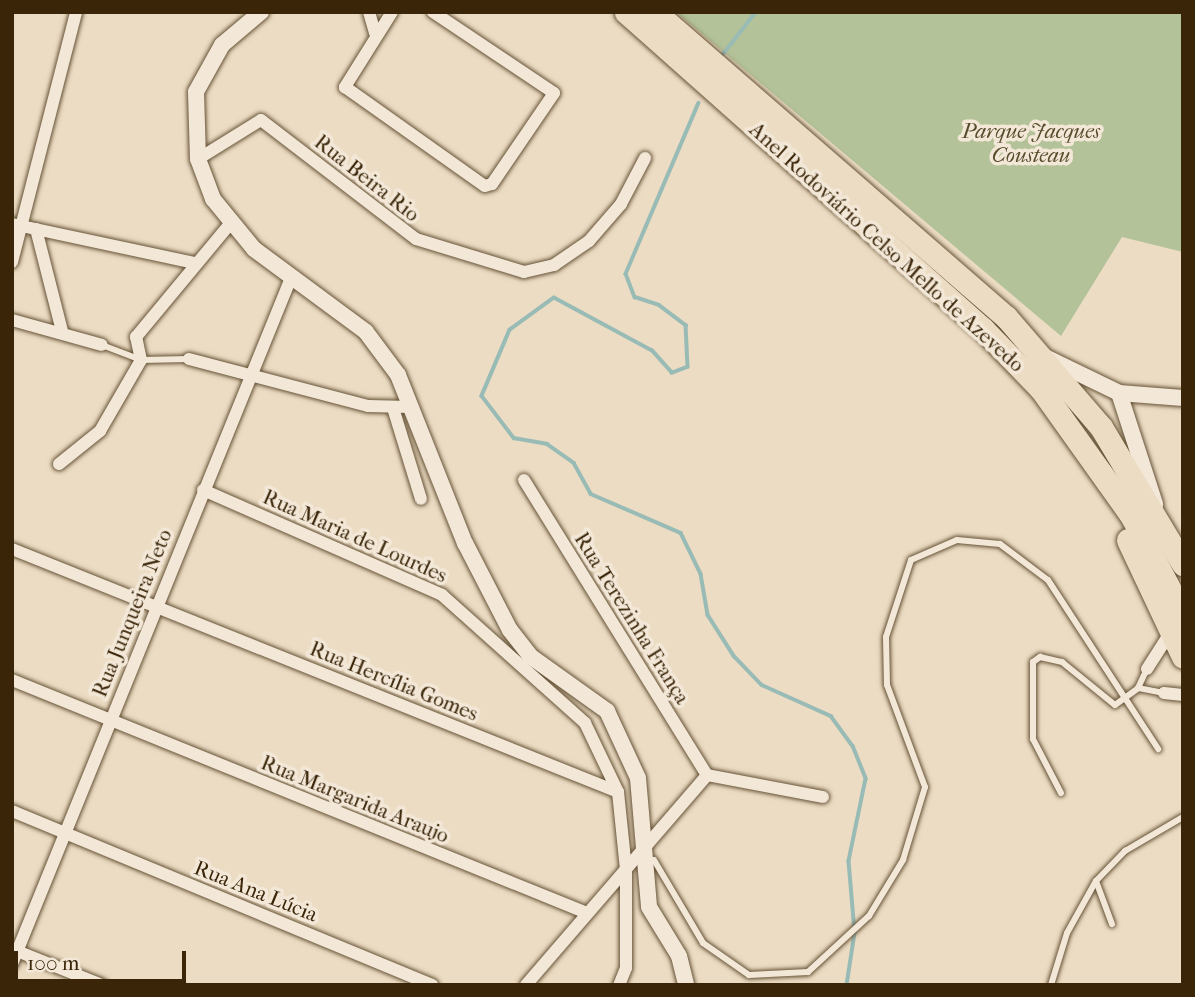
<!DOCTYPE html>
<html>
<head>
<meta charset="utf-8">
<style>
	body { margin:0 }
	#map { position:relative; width:1195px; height:997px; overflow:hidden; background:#ecdcc3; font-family:"IM FELL French Canon",serif }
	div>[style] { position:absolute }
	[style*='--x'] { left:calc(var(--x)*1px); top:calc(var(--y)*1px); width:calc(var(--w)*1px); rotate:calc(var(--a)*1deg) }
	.green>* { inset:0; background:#b3c298 }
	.stream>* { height:3.5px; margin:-1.75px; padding:0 1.75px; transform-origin:1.75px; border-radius:1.75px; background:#99bbb5 }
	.roads { filter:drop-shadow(0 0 2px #665337) drop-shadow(0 0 2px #665337) }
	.service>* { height:6px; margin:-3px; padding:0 3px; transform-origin:3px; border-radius:3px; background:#f3e8d8 }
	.minor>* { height:12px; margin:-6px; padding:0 6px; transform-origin:6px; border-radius:6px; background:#f3e8d8 }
	.tertiary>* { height:16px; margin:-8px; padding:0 8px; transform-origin:8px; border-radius:8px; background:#f3e8d8 }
	.motorway>* { height:23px; margin:-11.5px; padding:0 11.5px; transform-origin:11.5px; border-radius:11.5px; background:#ecdcc3 }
	span { translate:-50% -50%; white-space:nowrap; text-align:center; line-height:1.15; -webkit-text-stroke:7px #f3e8d8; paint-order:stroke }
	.park-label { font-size:21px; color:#584c2c; font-style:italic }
	.street-label { font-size:21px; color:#3a2508 }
	.frame { position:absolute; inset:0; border:14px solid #3a2508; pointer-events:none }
	.scale { position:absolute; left:14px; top:951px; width:172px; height:32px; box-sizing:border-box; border:4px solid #3a2508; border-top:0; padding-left:9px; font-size:21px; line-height:24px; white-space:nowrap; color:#3a2508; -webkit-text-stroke:5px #f3e8d8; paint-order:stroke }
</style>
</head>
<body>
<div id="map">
	<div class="green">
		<div style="clip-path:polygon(676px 12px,1183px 12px,1183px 252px,1122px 237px,1061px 336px)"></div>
	</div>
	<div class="stream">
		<div style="--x:723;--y:54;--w:53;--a:-51.8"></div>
		<div style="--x:699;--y:103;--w:186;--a:113.1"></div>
		<div style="--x:626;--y:274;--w:25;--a:69"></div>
		<div style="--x:635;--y:297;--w:25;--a:18"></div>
		<div style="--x:659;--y:305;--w:34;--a:37"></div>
		<div style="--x:686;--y:325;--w:42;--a:87.3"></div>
		<div style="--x:688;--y:367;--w:17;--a:159"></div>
		<div style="--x:672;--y:373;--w:30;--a:-132"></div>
		<div style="--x:652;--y:351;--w:111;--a:-151.6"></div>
		<div style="--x:554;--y:298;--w:54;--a:144"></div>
		<div style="--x:510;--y:330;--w:72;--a:113"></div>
		<div style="--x:482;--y:396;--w:53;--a:52.7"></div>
		<div style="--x:514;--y:438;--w:34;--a:10"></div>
		<div style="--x:547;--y:444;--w:33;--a:35"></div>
		<div style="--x:574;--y:463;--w:35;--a:61"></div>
		<div style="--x:591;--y:494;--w:98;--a:23.4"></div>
		<div style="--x:681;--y:533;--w:46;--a:64"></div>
		<div style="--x:701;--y:574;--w:42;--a:80.3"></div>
		<div style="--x:708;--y:615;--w:49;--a:57.6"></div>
		<div style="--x:734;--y:656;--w:40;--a:46"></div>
		<div style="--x:762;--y:685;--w:76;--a:24.2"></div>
		<div style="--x:831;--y:716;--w:37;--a:54"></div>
		<div style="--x:853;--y:746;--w:35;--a:68"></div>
		<div style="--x:866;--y:779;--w:84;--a:101.7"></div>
		<div style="--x:849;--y:861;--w:72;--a:85.2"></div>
		<div style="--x:855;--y:933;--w:53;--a:98.7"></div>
	</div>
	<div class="roads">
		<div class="service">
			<div style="--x:102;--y:345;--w:42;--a:21"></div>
			<div style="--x:141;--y:360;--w:48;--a:-1.2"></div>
			<div style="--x:1138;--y:688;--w:26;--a:11"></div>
			<div style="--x:1061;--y:793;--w:61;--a:-117.4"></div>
			<div style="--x:1033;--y:739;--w:77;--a:-90"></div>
			<div style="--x:1033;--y:662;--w:9;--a:-36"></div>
			<div style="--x:1040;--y:657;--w:23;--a:13"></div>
			<div style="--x:1062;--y:662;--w:68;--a:39.1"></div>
			<div style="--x:1115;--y:705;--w:29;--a:-36"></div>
			<div style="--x:1138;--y:688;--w:21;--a:-65"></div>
			<div style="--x:654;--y:860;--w:96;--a:59.4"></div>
			<div style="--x:703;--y:943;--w:56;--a:34.8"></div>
			<div style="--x:749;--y:975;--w:59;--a:-2.9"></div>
			<div style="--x:808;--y:972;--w:83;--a:-42.6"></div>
			<div style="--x:869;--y:916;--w:66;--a:-58.7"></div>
			<div style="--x:903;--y:860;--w:76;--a:-73.2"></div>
			<div style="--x:925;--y:787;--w:109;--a:-110.4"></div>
			<div style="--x:887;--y:685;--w:48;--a:-91.2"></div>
			<div style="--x:886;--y:637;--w:81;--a:-72"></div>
			<div style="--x:911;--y:560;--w:50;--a:-23.5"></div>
			<div style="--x:957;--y:540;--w:43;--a:5.3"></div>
			<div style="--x:1000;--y:544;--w:60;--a:36.9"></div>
			<div style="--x:1048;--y:580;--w:202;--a:56.9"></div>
			<div style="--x:1096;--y:881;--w:46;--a:69.6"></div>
			<div style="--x:1051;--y:985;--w:54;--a:-72.9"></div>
			<div style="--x:1067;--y:933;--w:60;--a:-60.9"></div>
			<div style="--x:1096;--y:881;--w:42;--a:-46"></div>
			<div style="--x:1125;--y:851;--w:67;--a:-30.4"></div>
		</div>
		<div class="minor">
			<div style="--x:369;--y:12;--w:22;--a:74"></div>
			<div style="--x:392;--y:12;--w:89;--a:122.1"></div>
			<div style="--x:345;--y:87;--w:171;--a:35.3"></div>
			<div style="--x:485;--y:186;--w:7;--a:-16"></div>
			<div style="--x:492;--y:184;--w:110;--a:-55.7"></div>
			<div style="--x:554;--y:93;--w:146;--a:-146.2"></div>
			<div style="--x:198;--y:159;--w:74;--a:-31.8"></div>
			<div style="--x:261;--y:120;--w:195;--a:37.5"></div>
			<div style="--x:416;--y:239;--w:113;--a:17"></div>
			<div style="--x:524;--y:272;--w:31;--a:-13"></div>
			<div style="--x:554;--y:265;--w:42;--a:-34.4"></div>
			<div style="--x:589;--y:241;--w:49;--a:-49.1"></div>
			<div style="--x:621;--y:204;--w:52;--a:-62.4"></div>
			<div style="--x:12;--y:224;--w:186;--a:12.1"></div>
			<div style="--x:36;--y:229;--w:105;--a:75.7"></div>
			<div style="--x:12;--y:262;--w:258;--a:-75.6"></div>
			<div style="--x:12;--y:320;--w:93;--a:15.5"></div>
			<div style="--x:189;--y:359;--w:185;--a:14.7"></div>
			<div style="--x:368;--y:406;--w:42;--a:1.4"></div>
			<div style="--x:393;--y:408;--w:95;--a:72.9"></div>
			<div style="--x:59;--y:464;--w:53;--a:-38.8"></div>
			<div style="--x:100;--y:431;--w:82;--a:-60"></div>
			<div style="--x:141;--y:360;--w:24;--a:-102"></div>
			<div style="--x:136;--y:337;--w:146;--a:-50.3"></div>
			<div style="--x:524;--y:480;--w:347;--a:58.2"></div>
			<div style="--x:203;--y:490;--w:261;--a:23.7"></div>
			<div style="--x:442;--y:595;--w:192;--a:41.8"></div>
			<div style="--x:585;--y:723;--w:76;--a:64.4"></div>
			<div style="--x:618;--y:792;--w:78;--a:84.1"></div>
			<div style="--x:626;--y:870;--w:98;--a:90"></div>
			<div style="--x:626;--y:968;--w:18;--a:112"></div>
			<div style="--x:12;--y:549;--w:653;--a:21.85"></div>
			<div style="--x:1147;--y:669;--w:43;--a:-57.4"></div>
			<div style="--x:12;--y:680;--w:620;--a:22.06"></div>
			<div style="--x:1164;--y:693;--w:19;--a:6"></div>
			<div style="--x:707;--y:775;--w:118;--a:10.7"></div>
			<div style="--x:12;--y:811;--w:455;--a:22.5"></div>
			<div style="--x:12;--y:949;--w:97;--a:21.8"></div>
			<div style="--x:12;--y:964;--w:741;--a:-67.87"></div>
			<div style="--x:526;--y:985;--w:277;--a:-49.2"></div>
		</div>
		<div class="tertiary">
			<div style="--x:261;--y:12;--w:51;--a:139.8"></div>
			<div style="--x:222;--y:45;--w:54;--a:119"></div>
			<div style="--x:196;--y:92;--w:67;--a:88.3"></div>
			<div style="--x:198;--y:159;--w:43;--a:69.4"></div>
			<div style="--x:213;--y:199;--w:65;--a:50.6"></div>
			<div style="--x:254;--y:249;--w:139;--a:36.5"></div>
			<div style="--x:366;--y:332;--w:54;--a:53.3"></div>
			<div style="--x:398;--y:375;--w:181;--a:68.3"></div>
			<div style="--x:465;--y:543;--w:98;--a:62.7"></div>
			<div style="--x:510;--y:630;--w:33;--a:52"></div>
			<div style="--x:530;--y:656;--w:95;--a:35.5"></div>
			<div style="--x:607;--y:711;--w:74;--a:65.2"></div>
			<div style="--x:638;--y:778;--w:129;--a:85.1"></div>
			<div style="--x:649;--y:907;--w:57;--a:58.5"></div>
			<div style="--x:679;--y:956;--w:30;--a:76"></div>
			<div style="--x:1045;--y:357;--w:82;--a:25.9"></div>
			<div style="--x:1119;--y:393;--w:117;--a:72"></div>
			<div style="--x:1119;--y:393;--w:64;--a:4.5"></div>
		</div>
		<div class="motorway">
			<div style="--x:626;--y:12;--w:477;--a:41.6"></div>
			<div style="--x:983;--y:329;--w:83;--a:46"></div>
			<div style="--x:1041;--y:389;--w:155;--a:54.5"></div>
			<div style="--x:1131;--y:515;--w:113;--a:62.5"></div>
			<div style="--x:655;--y:12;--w:465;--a:41"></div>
			<div style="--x:1006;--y:317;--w:145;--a:49.2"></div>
			<div style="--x:1101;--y:427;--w:160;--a:59.1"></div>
			<div style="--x:1128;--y:540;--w:129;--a:64.8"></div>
		</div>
	</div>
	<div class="park-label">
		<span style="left:1031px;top:143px">Parque Jacques<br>Cousteau</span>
	</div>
	<div class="street-label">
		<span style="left:367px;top:178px;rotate:38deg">Rua Beira Rio</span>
		<span style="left:887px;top:247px;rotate:42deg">Anel Rodoviário Celso Mello de Azevedo</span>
		<span style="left:355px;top:536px;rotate:24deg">Rua Maria de Lourdes</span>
		<span style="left:132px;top:613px;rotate:-68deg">Rua Junqueira Neto</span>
		<span style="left:632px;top:618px;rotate:58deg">Rua Terezinha França</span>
		<span style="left:394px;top:681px;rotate:22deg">Rua Hercília Gomes</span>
		<span style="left:355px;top:799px;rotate:22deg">Rua Margarida Araujo</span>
		<span style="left:256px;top:891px;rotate:22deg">Rua Ana Lúcia</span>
	</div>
	<div class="frame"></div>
	<div class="scale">100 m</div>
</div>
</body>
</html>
